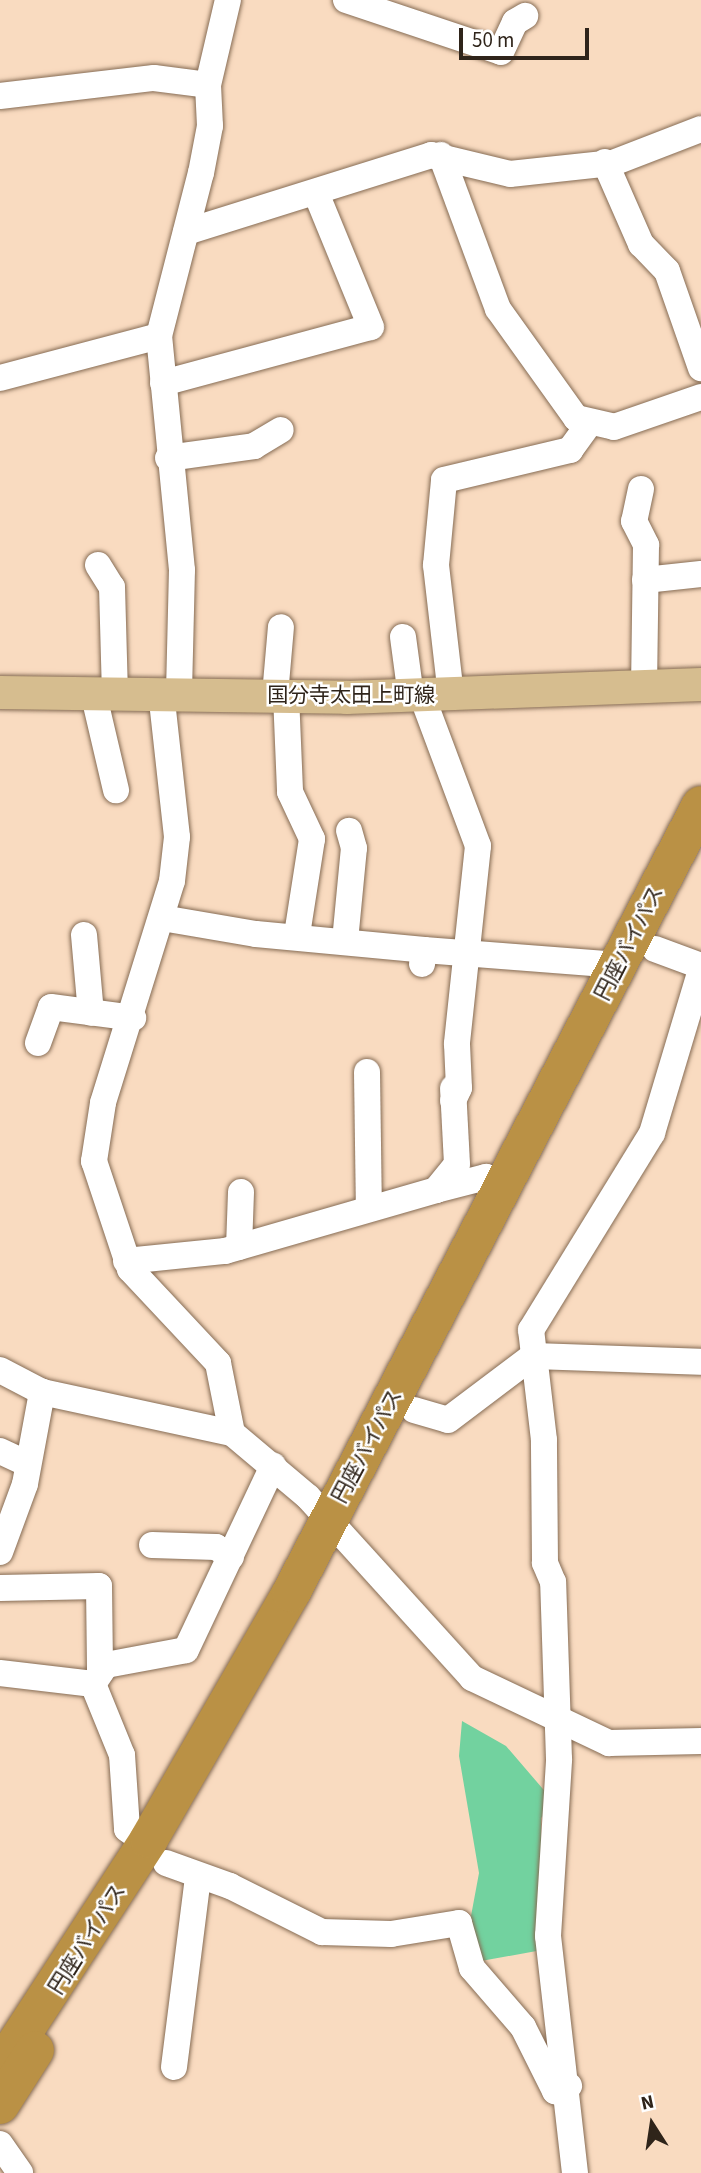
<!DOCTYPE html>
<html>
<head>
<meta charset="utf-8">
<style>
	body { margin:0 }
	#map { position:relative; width:701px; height:2173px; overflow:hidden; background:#f9dbc0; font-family:"Source Sans 3","Noto Sans JP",sans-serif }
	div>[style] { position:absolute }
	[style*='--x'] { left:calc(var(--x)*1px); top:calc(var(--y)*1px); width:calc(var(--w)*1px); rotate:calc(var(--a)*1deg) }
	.green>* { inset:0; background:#72d29f }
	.roads { filter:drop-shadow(0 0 2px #866c54) drop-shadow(0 0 2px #866c54) }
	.minor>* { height:26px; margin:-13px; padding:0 13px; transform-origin:13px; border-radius:13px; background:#fff }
	.major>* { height:33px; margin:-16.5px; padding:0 16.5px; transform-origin:16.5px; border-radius:16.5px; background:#d6bd8f }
	.highway>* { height:38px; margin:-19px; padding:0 19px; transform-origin:19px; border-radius:19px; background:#ba9145 }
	span { translate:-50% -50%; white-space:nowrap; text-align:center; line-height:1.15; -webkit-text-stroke:5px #fff; paint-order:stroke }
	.street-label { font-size:21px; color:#2f241a }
	.north { position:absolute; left:617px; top:2089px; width:70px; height:70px; -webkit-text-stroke:5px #fff; paint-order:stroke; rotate:348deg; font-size:19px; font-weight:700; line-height:28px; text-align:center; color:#2f241a }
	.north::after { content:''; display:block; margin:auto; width:24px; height:32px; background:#2f241a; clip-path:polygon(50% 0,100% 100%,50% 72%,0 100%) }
	.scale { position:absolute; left:459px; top:28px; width:130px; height:32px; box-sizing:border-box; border:4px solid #2f241a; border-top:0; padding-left:9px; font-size:21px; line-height:24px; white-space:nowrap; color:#2f241a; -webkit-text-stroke:5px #fff; paint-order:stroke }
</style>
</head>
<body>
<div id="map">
	<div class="green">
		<div style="clip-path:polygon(462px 1721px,506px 1746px,555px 1803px,541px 1818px,542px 1950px,481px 1961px,471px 1916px,479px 1873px,459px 1756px)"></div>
	</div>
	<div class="roads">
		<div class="minor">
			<div style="--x:346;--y:0;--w:163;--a:18.5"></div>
			<div style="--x:501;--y:52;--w:33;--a:-65"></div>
			<div style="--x:515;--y:22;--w:12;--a:-31"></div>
			<div style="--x:0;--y:96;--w:155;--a:-6.7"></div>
			<div style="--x:154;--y:78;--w:54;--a:7.4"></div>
			<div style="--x:441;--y:155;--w:164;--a:69.7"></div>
			<div style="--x:498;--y:309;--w:134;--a:54.4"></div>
			<div style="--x:576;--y:418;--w:39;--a:13"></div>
			<div style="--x:614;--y:427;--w:92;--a:-19"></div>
			<div style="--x:605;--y:162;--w:90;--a:66.3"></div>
			<div style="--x:641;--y:244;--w:37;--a:46"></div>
			<div style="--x:667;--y:271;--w:103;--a:70.7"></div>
			<div style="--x:186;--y:232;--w:257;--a:-17.4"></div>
			<div style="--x:431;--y:155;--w:81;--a:13.5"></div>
			<div style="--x:510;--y:174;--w:104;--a:-6.1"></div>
			<div style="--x:613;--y:163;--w:94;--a:-21.1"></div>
			<div style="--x:0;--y:378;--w:164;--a:-14.8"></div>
			<div style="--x:163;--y:383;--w:215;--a:-15.1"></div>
			<div style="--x:371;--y:327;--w:145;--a:-112.3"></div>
			<div style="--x:168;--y:458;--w:87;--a:-7.9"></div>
			<div style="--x:254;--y:446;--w:31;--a:-31"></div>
			<div style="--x:641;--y:489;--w:33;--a:102"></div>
			<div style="--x:634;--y:521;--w:27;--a:63"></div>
			<div style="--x:646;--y:545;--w:141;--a:90.8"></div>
			<div style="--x:98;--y:565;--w:26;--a:58"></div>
			<div style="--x:112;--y:587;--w:105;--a:88.4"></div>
			<div style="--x:645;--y:580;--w:56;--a:-6.1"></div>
			<div style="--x:403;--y:637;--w:60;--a:82.3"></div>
			<div style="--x:93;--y:692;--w:101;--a:76.8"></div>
			<div style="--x:161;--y:692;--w:146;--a:83.7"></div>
			<div style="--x:177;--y:837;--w:44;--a:96.5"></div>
			<div style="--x:172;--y:881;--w:232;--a:107.3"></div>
			<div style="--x:103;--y:1103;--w:59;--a:98.8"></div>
			<div style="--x:94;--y:1161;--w:114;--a:71.6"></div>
			<div style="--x:130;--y:1269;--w:129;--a:46.9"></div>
			<div style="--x:218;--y:1363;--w:71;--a:78.7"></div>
			<div style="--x:179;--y:692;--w:122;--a:-88.6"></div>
			<div style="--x:182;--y:570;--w:235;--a:-95.6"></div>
			<div style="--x:159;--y:336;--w:168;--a:-75.6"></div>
			<div style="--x:201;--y:173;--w:48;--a:-79.2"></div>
			<div style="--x:210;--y:126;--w:41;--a:-92.8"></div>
			<div style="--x:208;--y:85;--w:87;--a:-76.8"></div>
			<div style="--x:275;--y:695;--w:68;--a:-85"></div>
			<div style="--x:286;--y:695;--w:97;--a:87.6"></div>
			<div style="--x:290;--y:792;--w:52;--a:64.9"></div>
			<div style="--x:312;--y:839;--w:97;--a:98.9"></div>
			<div style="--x:451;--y:695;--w:131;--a:-96.6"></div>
			<div style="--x:436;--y:565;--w:85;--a:-84.6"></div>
			<div style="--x:444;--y:480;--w:130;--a:-13.4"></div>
			<div style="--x:570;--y:450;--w:32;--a:-54"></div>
			<div style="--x:422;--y:696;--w:160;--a:69.5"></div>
			<div style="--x:478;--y:846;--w:199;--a:96.1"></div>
			<div style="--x:457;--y:1044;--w:44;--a:87.4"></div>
			<div style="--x:459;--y:1088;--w:14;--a:115"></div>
			<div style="--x:162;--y:918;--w:95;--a:9.7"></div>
			<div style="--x:256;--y:934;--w:169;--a:5.4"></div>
			<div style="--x:424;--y:950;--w:14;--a:98"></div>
			<div style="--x:84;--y:935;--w:78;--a:84.9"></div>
			<div style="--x:345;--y:941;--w:93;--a:-84.5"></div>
			<div style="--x:354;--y:848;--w:18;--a:-106"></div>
			<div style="--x:655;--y:949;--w:49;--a:20.3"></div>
			<div style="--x:424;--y:950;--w:195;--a:4.4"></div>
			<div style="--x:38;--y:1043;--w:38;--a:-70"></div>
			<div style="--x:51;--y:1007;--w:83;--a:7.6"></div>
			<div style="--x:367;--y:1072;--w:135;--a:89.2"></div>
			<div style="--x:436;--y:1190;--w:52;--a:-14.6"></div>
			<div style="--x:486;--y:1177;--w:19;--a:25"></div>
			<div style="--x:239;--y:1247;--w:55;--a:-87.9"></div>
			<div style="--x:126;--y:1261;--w:100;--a:-5.8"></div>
			<div style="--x:225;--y:1251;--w:220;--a:-16.1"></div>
			<div style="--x:436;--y:1190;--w:33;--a:-51"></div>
			<div style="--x:457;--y:1164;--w:76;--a:-93"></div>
			<div style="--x:0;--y:1370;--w:47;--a:27.6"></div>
			<div style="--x:42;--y:1392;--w:194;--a:12.2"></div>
			<div style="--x:232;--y:1433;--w:99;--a:40.1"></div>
			<div style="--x:308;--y:1497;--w:244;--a:47.8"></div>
			<div style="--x:472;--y:1678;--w:152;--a:25.4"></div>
			<div style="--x:609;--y:1743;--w:92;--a:-1.2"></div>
			<div style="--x:414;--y:1410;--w:35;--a:16"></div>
			<div style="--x:448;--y:1420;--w:106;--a:-37"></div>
			<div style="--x:533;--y:1356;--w:168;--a:2"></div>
			<div style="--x:0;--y:1451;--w:29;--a:25"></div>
			<div style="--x:152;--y:1545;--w:64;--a:1.8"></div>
			<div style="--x:216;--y:1547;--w:18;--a:34"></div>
			<div style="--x:0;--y:1552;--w:72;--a:-69.8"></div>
			<div style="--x:25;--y:1484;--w:94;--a:-79.5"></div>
			<div style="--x:0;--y:1588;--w:99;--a:-1.2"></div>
			<div style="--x:99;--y:1586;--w:87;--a:89.3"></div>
			<div style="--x:0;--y:1673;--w:94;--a:6.7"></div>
			<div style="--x:93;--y:1684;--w:23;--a:-56"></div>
			<div style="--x:106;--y:1665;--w:81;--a:-10.6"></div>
			<div style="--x:186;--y:1650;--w:204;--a:-64.7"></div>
			<div style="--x:93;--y:1684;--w:77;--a:67.8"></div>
			<div style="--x:122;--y:1755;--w:74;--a:86.1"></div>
			<div style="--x:127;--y:1829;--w:24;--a:35"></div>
			<div style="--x:166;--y:1863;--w:68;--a:19.8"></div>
			<div style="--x:230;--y:1886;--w:103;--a:26.6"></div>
			<div style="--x:322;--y:1932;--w:69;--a:1.7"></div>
			<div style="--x:391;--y:1934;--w:69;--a:-9.2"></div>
			<div style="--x:459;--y:1923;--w:47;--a:73.9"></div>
			<div style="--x:472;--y:1968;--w:78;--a:49.2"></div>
			<div style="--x:523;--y:2027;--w:72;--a:63.4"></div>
			<div style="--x:555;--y:2091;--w:15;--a:-20"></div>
			<div style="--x:174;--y:2067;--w:191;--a:-82.8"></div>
			<div style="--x:0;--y:2144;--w:35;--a:55"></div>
			<div style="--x:575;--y:2173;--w:239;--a:-96.5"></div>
			<div style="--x:548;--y:1936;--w:177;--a:-86.4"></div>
			<div style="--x:559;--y:1759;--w:177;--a:-91.9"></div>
			<div style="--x:553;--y:1582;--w:21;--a:-113"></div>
			<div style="--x:545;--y:1563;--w:123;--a:-90.5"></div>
			<div style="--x:544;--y:1440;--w:111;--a:-96.7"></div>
			<div style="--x:531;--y:1330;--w:231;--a:-58.4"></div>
			<div style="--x:652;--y:1133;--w:170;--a:-73.3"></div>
		</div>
		<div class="major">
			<div style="--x:0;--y:692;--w:346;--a:0.8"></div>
			<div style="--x:346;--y:697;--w:355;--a:-2.1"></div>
		</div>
		<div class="highway">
			<div style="--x:0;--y:2068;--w:273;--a:-56.9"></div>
			<div style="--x:149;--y:1839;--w:284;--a:-60"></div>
			<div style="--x:291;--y:1593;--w:888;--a:-62.51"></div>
			<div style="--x:0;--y:2105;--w:65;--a:-57.5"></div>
		</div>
	</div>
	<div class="street-label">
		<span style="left:351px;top:695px">国分寺太田上町線</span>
		<span style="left:629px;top:943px;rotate:-63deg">円座バイパス</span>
		<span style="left:367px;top:1446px;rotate:-62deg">円座バイパス</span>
		<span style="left:87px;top:1939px;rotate:-58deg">円座バイパス</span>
	</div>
	<div class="north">N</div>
	<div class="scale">50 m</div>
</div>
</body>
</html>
